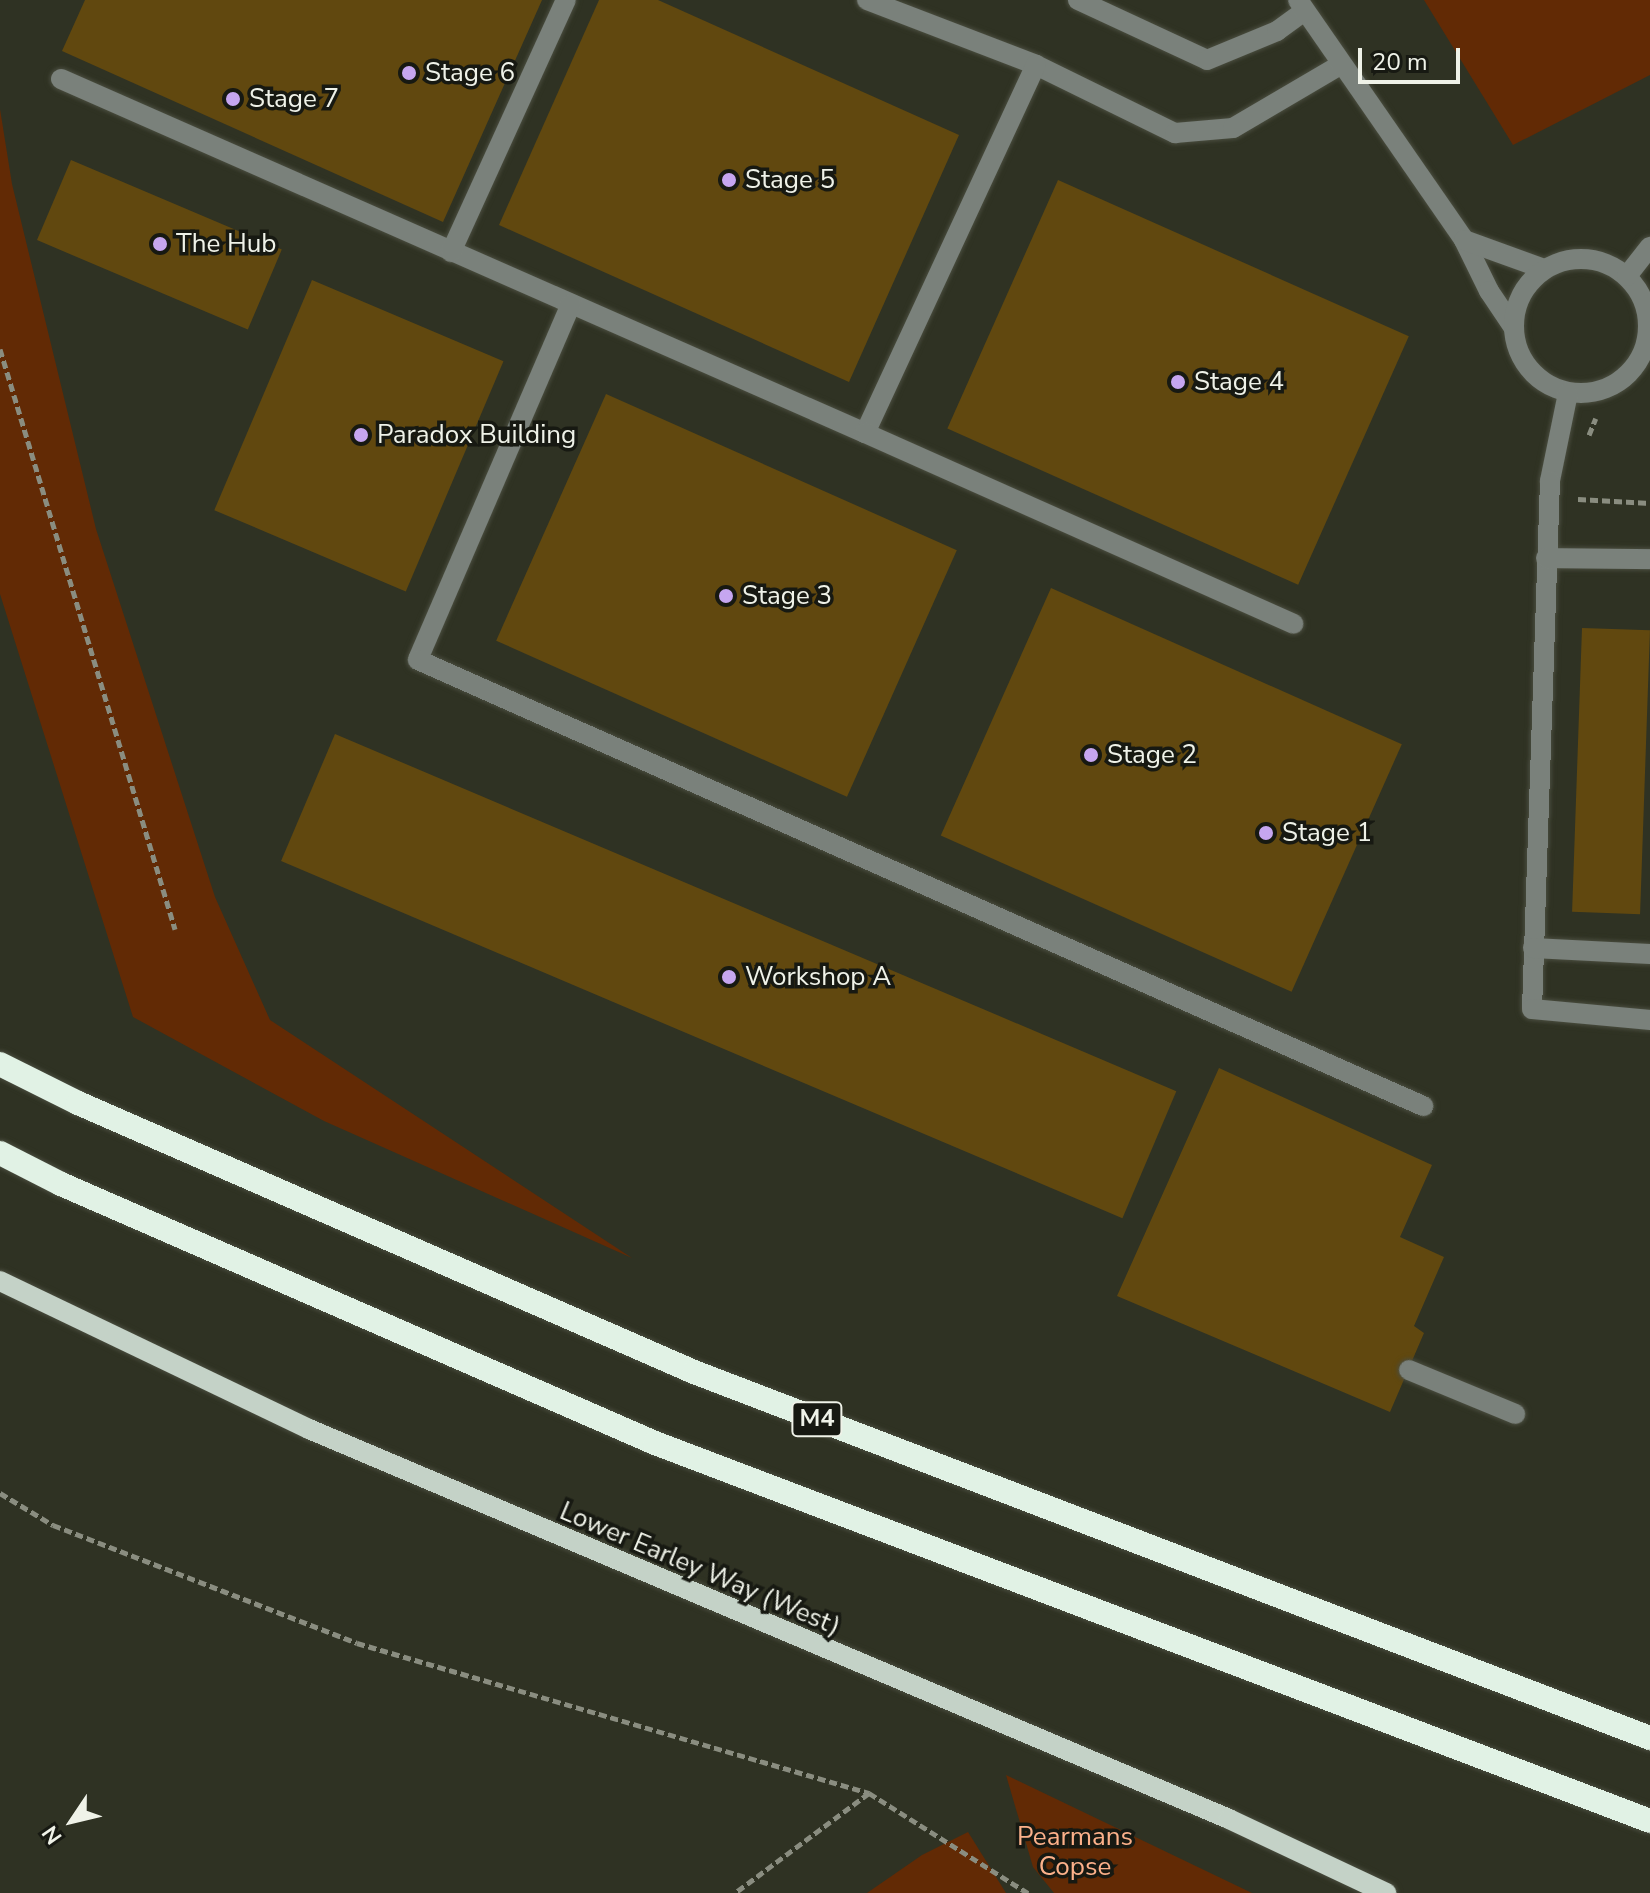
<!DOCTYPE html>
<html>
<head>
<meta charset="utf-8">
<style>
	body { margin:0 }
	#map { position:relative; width:1650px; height:1893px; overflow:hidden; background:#2f3223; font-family:"Nunito Sans",sans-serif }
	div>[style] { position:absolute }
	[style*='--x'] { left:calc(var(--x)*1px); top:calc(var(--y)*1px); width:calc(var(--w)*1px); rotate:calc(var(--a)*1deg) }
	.green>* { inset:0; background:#622a05 }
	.building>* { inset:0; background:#61480f; transform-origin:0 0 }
	.path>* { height:5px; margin-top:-2.5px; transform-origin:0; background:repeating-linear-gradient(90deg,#8a8d80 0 8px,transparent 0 12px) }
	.roads { filter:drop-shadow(0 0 2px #4a4d3f) drop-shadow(0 0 2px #4a4d3f) }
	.minor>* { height:20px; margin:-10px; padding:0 10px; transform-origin:10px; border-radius:10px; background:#7a817b }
	.minor>.ring { margin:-10px; padding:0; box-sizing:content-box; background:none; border:20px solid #7a817b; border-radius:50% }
	.major>* { height:20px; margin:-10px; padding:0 10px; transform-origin:10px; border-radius:10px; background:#c4d2c7 }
	.highway>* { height:24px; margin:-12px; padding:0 12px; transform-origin:12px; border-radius:12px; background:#e1f2e5 }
	.dots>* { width:22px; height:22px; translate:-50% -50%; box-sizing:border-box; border:4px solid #171912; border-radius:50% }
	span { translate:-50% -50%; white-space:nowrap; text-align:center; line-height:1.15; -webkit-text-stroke:7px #171912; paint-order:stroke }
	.shield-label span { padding:2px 6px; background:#171912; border:2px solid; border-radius:6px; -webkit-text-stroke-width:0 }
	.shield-label { font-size:24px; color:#eff2e8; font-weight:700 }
	.poi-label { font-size:26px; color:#eff2e8 }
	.left { translate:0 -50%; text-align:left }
	.street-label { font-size:26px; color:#eff2e8 }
	.park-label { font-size:26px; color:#fcb18a }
	.north { position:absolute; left:32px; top:1781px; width:80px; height:80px; -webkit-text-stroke:6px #171912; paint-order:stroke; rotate:235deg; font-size:22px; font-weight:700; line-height:32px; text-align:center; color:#eff2e8 }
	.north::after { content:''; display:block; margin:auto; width:28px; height:36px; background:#eff2e8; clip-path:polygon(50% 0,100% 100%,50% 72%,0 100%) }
	.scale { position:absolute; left:1358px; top:48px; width:102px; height:36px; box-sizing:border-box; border:4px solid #eff2e8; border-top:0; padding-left:10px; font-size:24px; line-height:28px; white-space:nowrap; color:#eff2e8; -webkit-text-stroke:6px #171912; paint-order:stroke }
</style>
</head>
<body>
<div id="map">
	<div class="green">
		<div style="clip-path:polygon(1424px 0,1650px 0,1650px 75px,1513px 145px)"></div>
		<div style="clip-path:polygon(0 109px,12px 184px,96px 529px,215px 897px,270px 1020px,632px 1258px,324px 1121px,133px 1017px,0 594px)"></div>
		<div style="clip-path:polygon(1006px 1775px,1252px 1893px,1054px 1893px,1033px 1867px)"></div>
		<div style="clip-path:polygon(968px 1832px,1006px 1893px,867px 1893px,922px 1855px)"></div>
	</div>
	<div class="building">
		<div style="clip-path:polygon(85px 0,542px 0,443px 222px,62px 51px)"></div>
		<div style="clip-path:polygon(599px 0,658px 0,959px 135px,849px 382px,499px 225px)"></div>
		<div style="left:71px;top:160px;width:229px;height:87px;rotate:23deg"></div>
		<div style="left:1058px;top:180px;width:384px;height:272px;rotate:24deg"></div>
		<div style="left:312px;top:280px;width:208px;height:250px;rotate:23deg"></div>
		<div style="left:606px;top:394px;width:384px;height:270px;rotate:24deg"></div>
		<div style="left:1051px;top:588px;width:384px;height:271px;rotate:24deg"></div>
		<div style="left:1582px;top:628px;width:68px;height:284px;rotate:2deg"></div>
		<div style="left:335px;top:734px;width:914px;height:138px;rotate:23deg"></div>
		<div style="clip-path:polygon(1219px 1068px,1432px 1165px,1400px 1237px,1444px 1257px,1414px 1326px,1424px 1333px,1390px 1412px,1117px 1296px)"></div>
	</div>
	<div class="path">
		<div style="--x:0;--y:349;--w:606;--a:73.21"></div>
		<div style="--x:1589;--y:435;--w:18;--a:-68"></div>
		<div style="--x:1578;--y:499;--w:72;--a:3.2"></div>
		<div style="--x:0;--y:1493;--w:62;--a:31.1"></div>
		<div style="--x:53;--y:1525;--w:326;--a:21.2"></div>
		<div style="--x:357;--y:1643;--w:534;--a:16.33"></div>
		<div style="--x:869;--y:1793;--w:167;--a:143.3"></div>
		<div style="--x:869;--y:1793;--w:188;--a:32.2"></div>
	</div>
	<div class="roads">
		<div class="minor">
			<div style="--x:867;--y:0;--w:181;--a:21"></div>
			<div style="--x:1036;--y:65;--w:155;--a:26.1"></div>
			<div style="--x:1175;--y:133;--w:58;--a:-4.9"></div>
			<div style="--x:1233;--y:128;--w:126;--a:-30.4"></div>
			<div style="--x:1078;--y:0;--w:142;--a:24.9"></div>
			<div style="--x:1207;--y:60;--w:76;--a:-22.5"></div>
			<div style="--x:1277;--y:31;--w:34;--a:-36"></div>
			<div style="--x:1298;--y:0;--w:292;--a:55.3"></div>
			<div style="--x:1464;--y:240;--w:57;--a:63.9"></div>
			<div style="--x:1489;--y:291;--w:45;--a:56"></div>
			<div style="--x:61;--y:79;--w:878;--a:23.76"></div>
			<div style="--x:865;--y:433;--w:406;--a:-65.1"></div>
			<div style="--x:1464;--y:240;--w:85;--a:19.9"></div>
			<div style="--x:451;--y:252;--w:277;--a:-65.5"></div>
			<div class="ring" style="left:1514px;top:259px;width:114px;height:114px"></div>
			<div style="--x:1627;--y:276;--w:37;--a:-52"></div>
			<div style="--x:571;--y:304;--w:387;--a:113.3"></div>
			<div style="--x:418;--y:660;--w:1100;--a:23.93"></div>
			<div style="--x:1568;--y:393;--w:90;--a:101.6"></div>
			<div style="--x:1550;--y:481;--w:528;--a:91.95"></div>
			<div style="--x:1532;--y:1009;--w:119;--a:5.3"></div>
			<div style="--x:865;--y:433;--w:469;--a:24"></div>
			<div style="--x:1546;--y:558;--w:104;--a:0.6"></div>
			<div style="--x:1533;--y:948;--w:117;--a:2.9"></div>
			<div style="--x:1409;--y:1370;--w:115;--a:22.5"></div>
		</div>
		<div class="major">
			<div style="--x:0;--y:1281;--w:343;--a:25.6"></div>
			<div style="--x:309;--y:1429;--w:999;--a:22.97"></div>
			<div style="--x:1229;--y:1819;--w:174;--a:25.2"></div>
		</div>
		<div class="highway">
			<div style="--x:0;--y:1064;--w:87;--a:26.6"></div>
			<div style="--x:78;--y:1103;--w:672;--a:23.59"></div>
			<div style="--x:694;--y:1372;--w:1024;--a:20.95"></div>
			<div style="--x:0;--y:1153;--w:68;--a:26.9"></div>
			<div style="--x:61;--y:1184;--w:648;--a:23.56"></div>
			<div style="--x:655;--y:1443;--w:1064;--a:20.8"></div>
		</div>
	</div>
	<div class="dots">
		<div style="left:409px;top:73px;background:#c6a6f0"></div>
		<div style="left:233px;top:99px;background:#c6a6f0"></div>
		<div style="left:729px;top:180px;background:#c6a6f0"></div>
		<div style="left:160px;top:244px;background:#c6a6f0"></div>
		<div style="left:1178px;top:382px;background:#c6a6f0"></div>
		<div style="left:361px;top:435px;background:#c6a6f0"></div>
		<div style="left:726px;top:596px;background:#c6a6f0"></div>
		<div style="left:1091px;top:755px;background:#c6a6f0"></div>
		<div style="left:1266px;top:833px;background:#c6a6f0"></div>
		<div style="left:729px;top:977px;background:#c6a6f0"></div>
	</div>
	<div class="shield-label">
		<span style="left:817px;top:1419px">M4</span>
	</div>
	<div class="poi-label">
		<span class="left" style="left:425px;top:73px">Stage 6</span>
		<span class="left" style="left:249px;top:99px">Stage 7</span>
		<span class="left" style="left:745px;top:180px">Stage 5</span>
		<span class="left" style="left:176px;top:244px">The Hub</span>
		<span class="left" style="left:1194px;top:382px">Stage 4</span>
		<span class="left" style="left:377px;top:435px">Paradox Building</span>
		<span class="left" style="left:742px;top:596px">Stage 3</span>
		<span class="left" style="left:1107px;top:755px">Stage 2</span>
		<span class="left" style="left:1282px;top:833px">Stage 1</span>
		<span class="left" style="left:745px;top:977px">Workshop A</span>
	</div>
	<div class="street-label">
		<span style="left:700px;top:1569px;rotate:23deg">Lower Earley Way (West)</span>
	</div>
	<div class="park-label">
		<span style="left:1075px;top:1852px">Pearmans<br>Copse</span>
	</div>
	<div class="north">N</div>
	<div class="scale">20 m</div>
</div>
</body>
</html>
